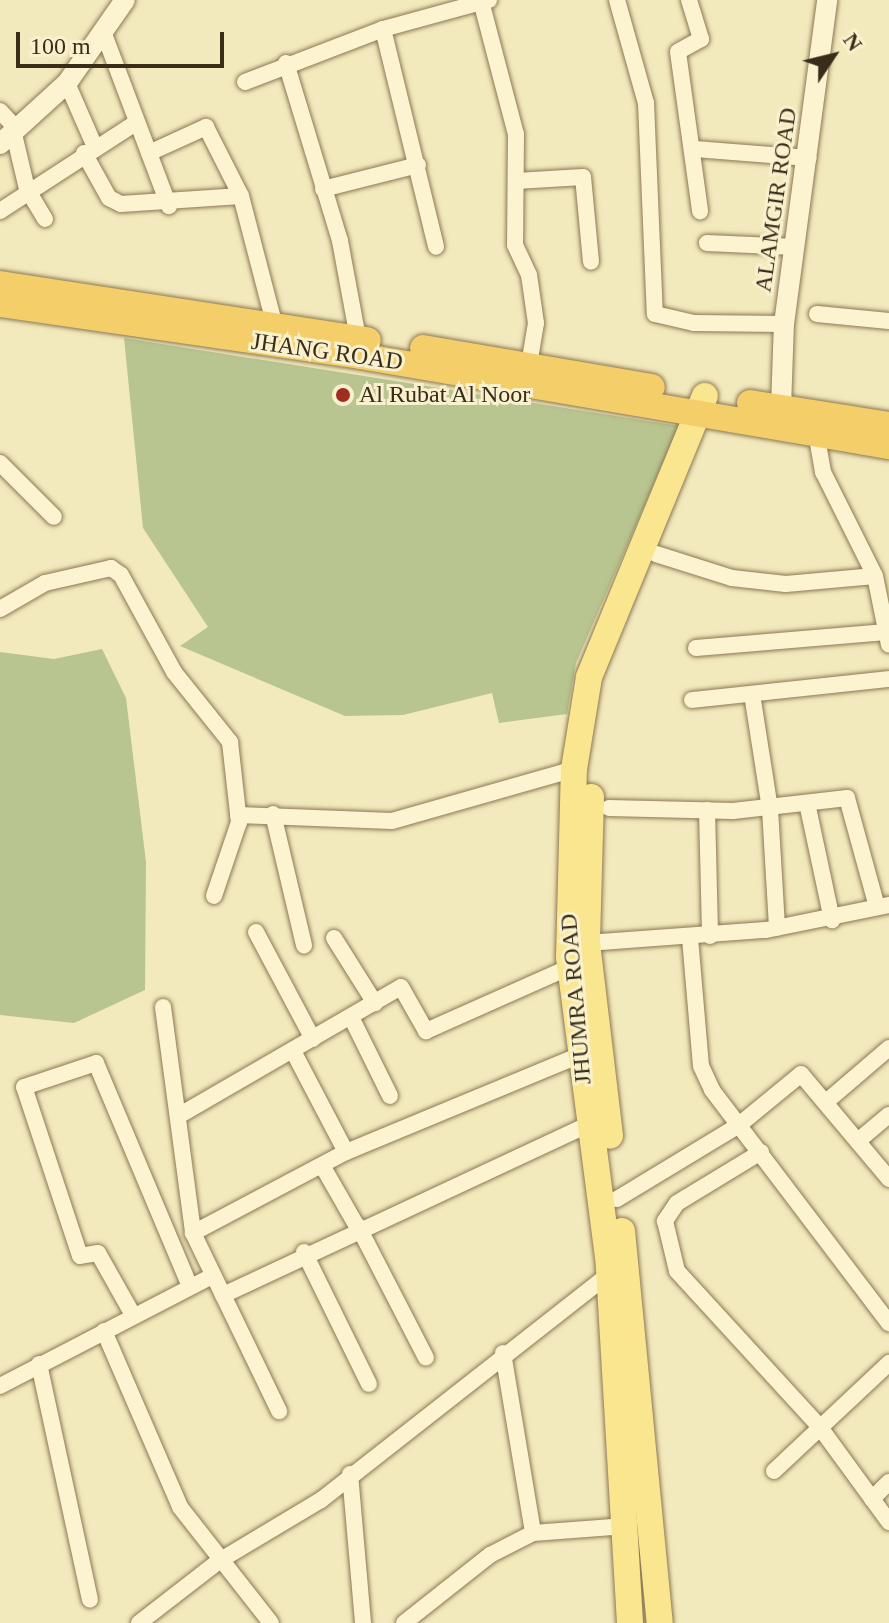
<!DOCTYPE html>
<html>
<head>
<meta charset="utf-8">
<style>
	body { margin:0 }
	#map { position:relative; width:889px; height:1623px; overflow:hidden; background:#f2e9bc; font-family:Georgia,serif }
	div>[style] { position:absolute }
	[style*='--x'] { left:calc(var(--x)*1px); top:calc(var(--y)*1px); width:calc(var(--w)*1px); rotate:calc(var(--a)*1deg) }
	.cemetery>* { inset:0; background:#b8c590 }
	.roads { filter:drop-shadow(0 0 2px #8c7854) drop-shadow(0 0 2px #8c7854) }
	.minor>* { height:16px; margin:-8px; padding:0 8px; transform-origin:8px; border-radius:8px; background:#fcf4d0 }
	.tertiary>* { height:20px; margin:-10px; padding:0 10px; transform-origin:10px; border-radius:10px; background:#fcf4d0 }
	.primary>* { height:26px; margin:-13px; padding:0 13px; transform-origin:13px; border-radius:13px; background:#fae68f }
	.trunk>* { height:26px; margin:-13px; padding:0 13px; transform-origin:13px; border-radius:13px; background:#f3ce69 }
	.dots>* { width:22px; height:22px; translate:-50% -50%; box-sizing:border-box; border:4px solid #f9f1cd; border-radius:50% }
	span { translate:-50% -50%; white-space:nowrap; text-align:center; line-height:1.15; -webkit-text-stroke:6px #f9f1cd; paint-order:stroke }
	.street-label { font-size:24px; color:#392d1a }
	.poi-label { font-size:24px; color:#392d1a }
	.left { translate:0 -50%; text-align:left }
	.north { position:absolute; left:793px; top:16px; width:80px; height:80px; -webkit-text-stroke:6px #f9f1cd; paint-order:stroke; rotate:55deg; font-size:22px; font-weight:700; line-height:32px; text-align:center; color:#392d1a }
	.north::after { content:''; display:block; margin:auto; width:28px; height:36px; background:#392d1a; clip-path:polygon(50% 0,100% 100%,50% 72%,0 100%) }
	.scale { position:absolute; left:16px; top:32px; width:208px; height:36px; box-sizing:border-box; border:4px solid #392d1a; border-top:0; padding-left:10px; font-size:24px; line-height:28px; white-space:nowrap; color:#392d1a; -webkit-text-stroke:6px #f9f1cd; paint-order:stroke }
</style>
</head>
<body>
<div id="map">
	<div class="cemetery">
		<div style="clip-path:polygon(124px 338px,679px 426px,576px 663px,567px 714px,499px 723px,492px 693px,403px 715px,345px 716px,180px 646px,208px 627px,143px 528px)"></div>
		<div style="clip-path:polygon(102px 649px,126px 698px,146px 862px,145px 990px,74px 1023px,0 1015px,0 652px,54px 659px)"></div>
	</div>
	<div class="roads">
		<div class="minor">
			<div style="--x:617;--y:0;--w:107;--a:74.3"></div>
			<div style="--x:646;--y:103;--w:211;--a:87.6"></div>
			<div style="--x:655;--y:314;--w:40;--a:13"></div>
			<div style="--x:694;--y:323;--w:90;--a:0.6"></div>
			<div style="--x:689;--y:0;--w:41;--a:72.9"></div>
			<div style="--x:701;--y:39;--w:26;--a:151"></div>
			<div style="--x:678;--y:52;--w:161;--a:82.1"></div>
			<div style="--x:481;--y:1;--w:138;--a:75.3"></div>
			<div style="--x:516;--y:134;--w:111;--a:90.5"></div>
			<div style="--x:515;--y:245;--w:33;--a:65"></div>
			<div style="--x:529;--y:275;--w:49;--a:81.7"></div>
			<div style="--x:536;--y:323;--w:43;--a:99.5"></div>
			<div style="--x:383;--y:29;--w:224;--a:76.3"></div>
			<div style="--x:104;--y:34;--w:184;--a:69.3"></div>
			<div style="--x:286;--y:63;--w:186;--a:73.1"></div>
			<div style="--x:340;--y:241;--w:99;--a:79.5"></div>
			<div style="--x:245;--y:82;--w:148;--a:-21"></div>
			<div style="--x:383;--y:29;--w:110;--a:-15.3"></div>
			<div style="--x:67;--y:83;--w:70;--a:66.4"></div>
			<div style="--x:0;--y:111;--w:26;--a:47"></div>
			<div style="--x:14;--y:134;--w:57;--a:76.7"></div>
			<div style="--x:27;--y:189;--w:35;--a:59"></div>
			<div style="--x:695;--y:149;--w:114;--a:4.5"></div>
			<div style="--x:84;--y:153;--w:51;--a:60.9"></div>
			<div style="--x:109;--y:198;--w:13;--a:27"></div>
			<div style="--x:121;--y:204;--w:120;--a:-3.8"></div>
			<div style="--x:149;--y:153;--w:63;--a:-24.5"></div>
			<div style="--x:206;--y:127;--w:77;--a:63.1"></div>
			<div style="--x:241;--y:196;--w:131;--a:75.4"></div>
			<div style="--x:516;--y:181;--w:67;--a:-3.4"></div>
			<div style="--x:583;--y:177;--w:85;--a:84.6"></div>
			<div style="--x:323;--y:189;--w:98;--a:-14.2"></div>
			<div style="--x:0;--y:211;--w:163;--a:-33"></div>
			<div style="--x:707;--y:243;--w:89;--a:2.6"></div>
			<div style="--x:817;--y:314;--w:72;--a:5.6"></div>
			<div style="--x:816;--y:432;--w:41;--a:80.1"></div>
			<div style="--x:823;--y:472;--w:116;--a:63.4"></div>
			<div style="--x:875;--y:576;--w:70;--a:78.5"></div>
			<div style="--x:0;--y:463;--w:76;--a:45"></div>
			<div style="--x:656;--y:554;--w:80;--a:17.5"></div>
			<div style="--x:732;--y:578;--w:54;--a:6.3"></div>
			<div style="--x:786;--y:584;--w:89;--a:-5.1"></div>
			<div style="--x:0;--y:609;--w:52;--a:-30"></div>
			<div style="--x:45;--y:583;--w:68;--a:-12.8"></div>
			<div style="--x:111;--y:568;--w:12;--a:35"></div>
			<div style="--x:121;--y:575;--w:111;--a:61.3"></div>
			<div style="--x:174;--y:672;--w:90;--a:51.3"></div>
			<div style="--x:230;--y:742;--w:81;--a:83.6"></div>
			<div style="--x:239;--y:822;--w:78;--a:108.7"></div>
			<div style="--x:696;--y:648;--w:191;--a:-4.8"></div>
			<div style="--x:752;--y:694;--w:116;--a:81.1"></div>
			<div style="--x:770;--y:809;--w:119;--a:86.6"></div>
			<div style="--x:692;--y:700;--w:198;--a:-6.1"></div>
			<div style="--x:807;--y:803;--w:120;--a:77.9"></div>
			<div style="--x:609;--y:808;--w:124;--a:1.4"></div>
			<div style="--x:733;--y:811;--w:115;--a:-6.5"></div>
			<div style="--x:847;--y:798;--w:113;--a:74.6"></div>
			<div style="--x:707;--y:810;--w:126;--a:88.6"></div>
			<div style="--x:273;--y:814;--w:135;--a:76.7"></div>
			<div style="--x:238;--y:815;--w:154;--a:2.2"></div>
			<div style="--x:392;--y:821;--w:189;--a:-15.9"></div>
			<div style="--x:256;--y:932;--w:121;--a:62"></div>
			<div style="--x:334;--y:938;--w:77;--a:57.8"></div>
			<div style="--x:690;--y:938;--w:128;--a:85.1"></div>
			<div style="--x:701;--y:1066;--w:26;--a:65"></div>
			<div style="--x:712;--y:1090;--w:293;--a:52.8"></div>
			<div style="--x:587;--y:943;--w:179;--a:-4.2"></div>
			<div style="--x:766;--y:930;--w:126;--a:-11.5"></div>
			<div style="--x:163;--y:1007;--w:228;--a:82.4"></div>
			<div style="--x:193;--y:1233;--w:198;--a:64.2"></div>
			<div style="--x:351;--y:1017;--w:88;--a:63.7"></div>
			<div style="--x:293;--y:1051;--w:114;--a:62.3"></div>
			<div style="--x:826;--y:1102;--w:83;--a:-40.6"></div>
			<div style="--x:180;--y:1115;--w:255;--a:-30.1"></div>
			<div style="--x:401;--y:987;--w:51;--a:60.4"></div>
			<div style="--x:426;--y:1031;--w:158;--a:-24"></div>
			<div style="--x:859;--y:1140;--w:39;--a:-40"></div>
			<div style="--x:761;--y:1152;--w:98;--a:148.7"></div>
			<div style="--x:677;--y:1203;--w:22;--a:124"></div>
			<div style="--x:665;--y:1221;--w:51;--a:76.5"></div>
			<div style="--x:677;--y:1271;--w:210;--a:47.5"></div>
			<div style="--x:819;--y:1426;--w:119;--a:53.9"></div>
			<div style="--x:323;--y:1167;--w:70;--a:60.2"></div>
			<div style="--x:617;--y:1199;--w:143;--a:-31.2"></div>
			<div style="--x:739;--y:1125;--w:80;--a:-39.4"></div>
			<div style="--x:801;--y:1074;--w:137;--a:50"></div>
			<div style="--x:358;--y:1226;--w:148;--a:62.7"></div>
			<div style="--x:193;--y:1233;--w:173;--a:-27.9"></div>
			<div style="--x:346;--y:1152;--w:251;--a:-22.5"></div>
			<div style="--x:304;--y:1252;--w:147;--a:63.8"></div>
			<div style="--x:223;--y:1295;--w:407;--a:-25"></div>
			<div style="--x:133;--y:1315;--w:71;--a:-119.4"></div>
			<div style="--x:98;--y:1253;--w:18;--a:171"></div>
			<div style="--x:80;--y:1256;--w:178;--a:-108.3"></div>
			<div style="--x:24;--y:1087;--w:76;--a:-18.4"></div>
			<div style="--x:96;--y:1063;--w:240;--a:67.2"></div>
			<div style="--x:104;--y:1331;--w:192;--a:66.6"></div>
			<div style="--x:180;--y:1507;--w:147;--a:51.9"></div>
			<div style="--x:503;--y:1353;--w:182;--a:80.5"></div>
			<div style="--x:39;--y:1364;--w:241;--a:77.8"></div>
			<div style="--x:0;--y:1386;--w:239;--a:-27.4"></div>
			<div style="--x:774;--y:1471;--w:158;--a:-43.2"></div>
			<div style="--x:350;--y:1474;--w:150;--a:85"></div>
			<div style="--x:872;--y:1499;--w:24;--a:-45"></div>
			<div style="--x:139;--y:1623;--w:101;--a:-37.8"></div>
			<div style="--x:219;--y:1561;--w:119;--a:-30.9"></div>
			<div style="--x:321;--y:1500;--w:372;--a:-38.1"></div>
			<div style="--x:404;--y:1623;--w:110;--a:-38.3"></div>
			<div style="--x:490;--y:1555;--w:48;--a:-27.1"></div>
			<div style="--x:533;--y:1533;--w:93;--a:-4.3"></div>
		</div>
		<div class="tertiary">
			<div style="--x:0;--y:144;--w:91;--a:-42.3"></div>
			<div style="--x:67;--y:83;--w:101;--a:-55.1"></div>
			<div style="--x:781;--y:408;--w:84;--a:-88"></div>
			<div style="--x:784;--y:324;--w:327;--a:-82.4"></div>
		</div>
		<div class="primary">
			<div style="--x:591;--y:797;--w:146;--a:91.6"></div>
			<div style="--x:587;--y:943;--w:194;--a:83.2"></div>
			<div style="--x:622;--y:1231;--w:394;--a:84.5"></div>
			<div style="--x:630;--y:1623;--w:359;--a:-93.4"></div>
			<div style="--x:609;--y:1265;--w:311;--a:-97.4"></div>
			<div style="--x:569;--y:957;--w:188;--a:-88.5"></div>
			<div style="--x:574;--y:769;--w:93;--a:-80.7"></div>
			<div style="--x:589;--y:677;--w:304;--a:-67.6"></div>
		</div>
		<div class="trunk">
			<div style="--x:0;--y:284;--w:372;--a:8.7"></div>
			<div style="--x:0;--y:304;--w:364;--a:8.2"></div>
			<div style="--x:360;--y:356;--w:537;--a:9.66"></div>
			<div style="--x:423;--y:348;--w:232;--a:9.7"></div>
			<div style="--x:750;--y:403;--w:141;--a:9"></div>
		</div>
	</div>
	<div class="dots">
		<div style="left:343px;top:395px;background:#a12d1e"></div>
	</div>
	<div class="street-label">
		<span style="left:776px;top:200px;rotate:-82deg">ALAMGIR ROAD</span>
		<span style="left:327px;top:352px;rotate:8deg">JHANG ROAD</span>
		<span style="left:576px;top:999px;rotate:-95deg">JHUMRA ROAD</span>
	</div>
	<div class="poi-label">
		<span class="left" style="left:359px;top:395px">Al Rubat Al Noor</span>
	</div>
	<div class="north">N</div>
	<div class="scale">100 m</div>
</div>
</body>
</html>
